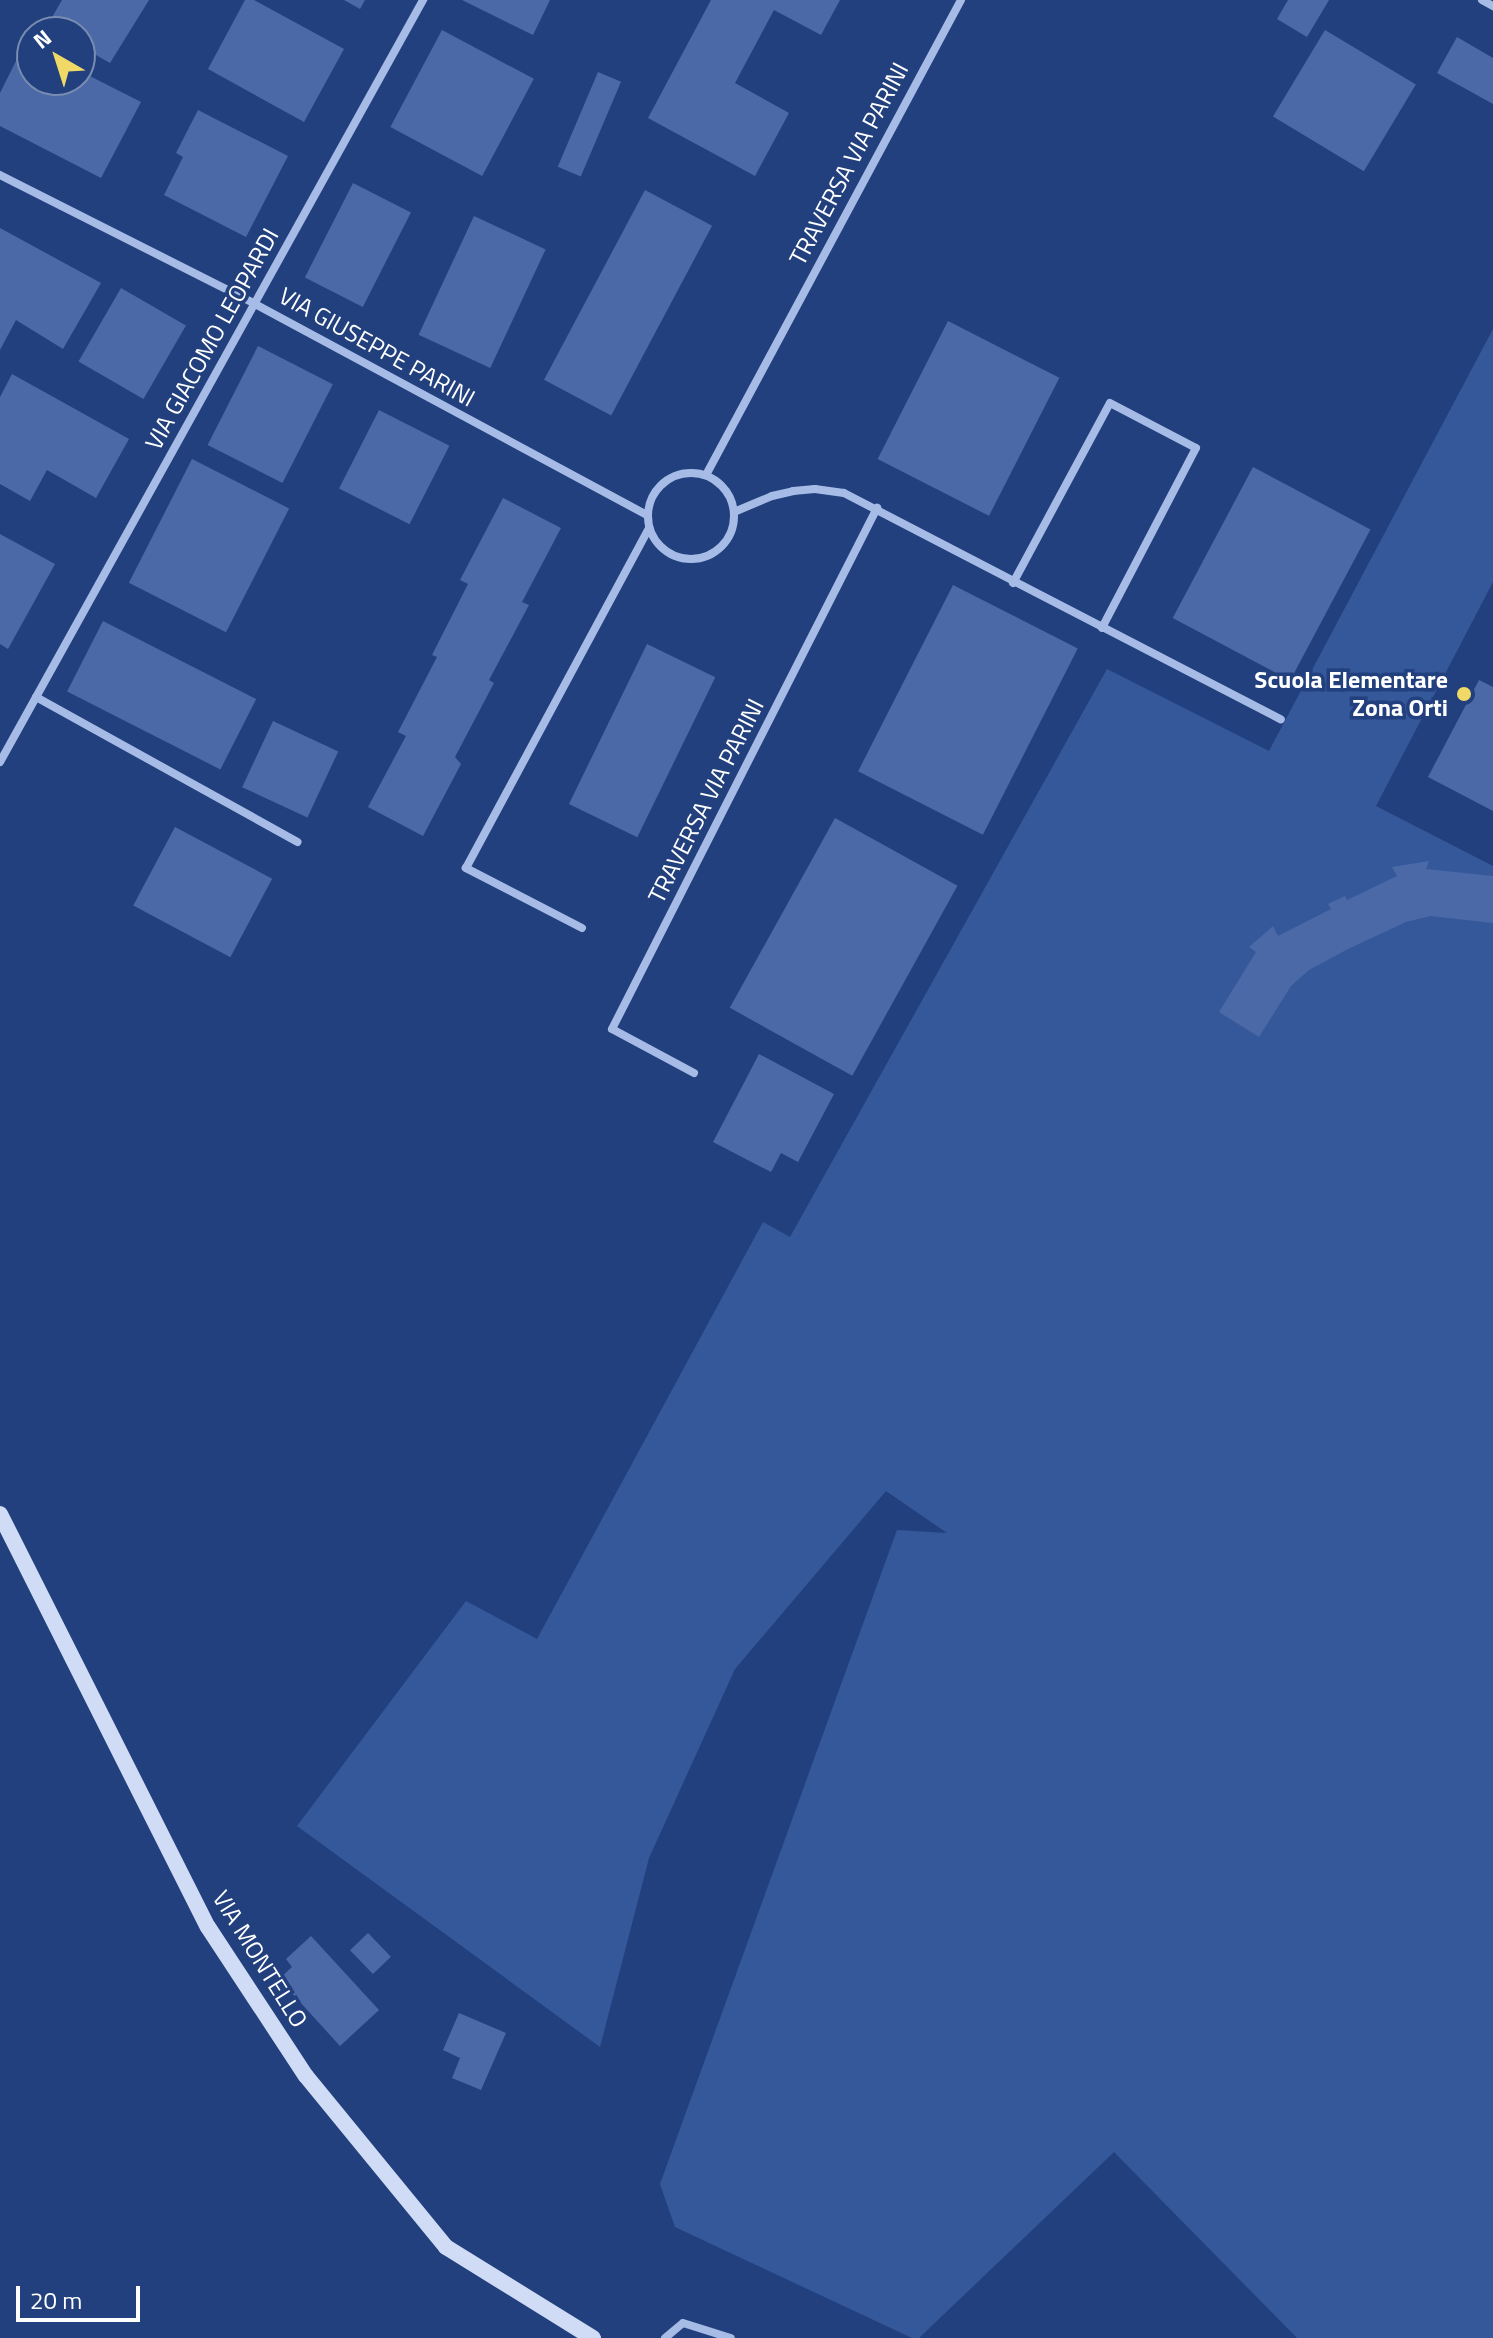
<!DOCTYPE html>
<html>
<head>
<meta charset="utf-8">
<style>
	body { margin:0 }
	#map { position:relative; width:1493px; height:2338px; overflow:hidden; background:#22407d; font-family:"Titillium Web",sans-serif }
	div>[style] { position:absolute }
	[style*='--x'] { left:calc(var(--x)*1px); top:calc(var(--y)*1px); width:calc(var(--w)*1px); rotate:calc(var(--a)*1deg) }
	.green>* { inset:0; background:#35589b }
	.building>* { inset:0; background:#4b69a6; transform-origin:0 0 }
	.street>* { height:8px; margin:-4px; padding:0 4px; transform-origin:4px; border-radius:4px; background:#a6bce6 }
	.street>.ring { margin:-4px; padding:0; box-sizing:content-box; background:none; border:8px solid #a6bce6; border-radius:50% }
	.secondary>* { height:16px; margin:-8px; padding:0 8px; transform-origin:8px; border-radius:8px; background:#d0dcf5 }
	.dots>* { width:22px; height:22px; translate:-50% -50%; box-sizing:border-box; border:4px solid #22407d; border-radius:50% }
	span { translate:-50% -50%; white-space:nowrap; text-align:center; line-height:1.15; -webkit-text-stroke:7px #22407d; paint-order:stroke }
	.street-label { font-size:24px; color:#fff }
	.poi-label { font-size:24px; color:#fff; font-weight:700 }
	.right { translate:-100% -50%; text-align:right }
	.north { position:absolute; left:16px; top:16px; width:80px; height:80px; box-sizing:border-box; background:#22407d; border:2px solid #7a8cb1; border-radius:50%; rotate:321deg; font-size:22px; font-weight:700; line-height:32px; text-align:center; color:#fff }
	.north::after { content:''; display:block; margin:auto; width:28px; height:36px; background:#f1d968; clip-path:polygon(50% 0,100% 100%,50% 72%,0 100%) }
	.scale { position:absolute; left:16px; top:2286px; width:124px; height:36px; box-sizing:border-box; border:4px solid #fff; border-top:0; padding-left:10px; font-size:24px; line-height:28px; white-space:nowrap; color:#fff; -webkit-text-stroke:6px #22407d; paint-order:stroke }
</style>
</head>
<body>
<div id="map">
	<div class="green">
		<div style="clip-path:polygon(1493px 329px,1493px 582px,1376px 806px,1493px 866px,1493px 2338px,1297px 2338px,1114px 2152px,919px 2338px,912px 2338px,675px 2227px,660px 2184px,897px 1530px,947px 1533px,886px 1491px,735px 1669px,649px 1858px,600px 2047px,297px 1826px,466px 1601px,537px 1639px,763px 1222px,790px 1237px,1107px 669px,1269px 751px)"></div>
	</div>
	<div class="building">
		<div style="clip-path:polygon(62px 0,149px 0,110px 63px,80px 46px,80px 32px,57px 32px,47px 26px)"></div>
		<div style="clip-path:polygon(245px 0,254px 0,344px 49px,304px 122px,208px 69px)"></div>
		<div style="clip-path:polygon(344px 0,365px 0,360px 9px)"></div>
		<div style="clip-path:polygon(462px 0,550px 0,533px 35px)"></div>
		<div style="clip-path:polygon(711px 0,840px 0,821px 35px,774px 10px,735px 83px,789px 113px,755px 176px,648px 118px)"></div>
		<div style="clip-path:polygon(1288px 0,1329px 0,1307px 37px,1277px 19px)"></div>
		<div style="left:442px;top:30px;width:104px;height:110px;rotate:28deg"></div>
		<div style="left:1325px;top:30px;width:106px;height:101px;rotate:31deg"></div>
		<div style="clip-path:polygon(1457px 37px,1493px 58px,1493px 104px,1437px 73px)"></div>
		<div style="clip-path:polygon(25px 43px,32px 47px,32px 80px,80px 80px,80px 71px,141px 102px,101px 178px,0 126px,0 93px)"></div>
		<div style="left:598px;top:72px;width:25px;height:103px;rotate:23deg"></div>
		<div style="clip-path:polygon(198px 110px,288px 156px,246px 237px,164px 195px,183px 157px,176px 153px)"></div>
		<div style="left:353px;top:183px;width:65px;height:106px;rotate:27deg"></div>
		<div style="left:645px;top:190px;width:76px;height:215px;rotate:28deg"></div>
		<div style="left:474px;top:216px;width:79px;height:131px;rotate:25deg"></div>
		<div style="clip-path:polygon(0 228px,101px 283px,63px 349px,16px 320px,0 350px)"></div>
		<div style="left:121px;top:288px;width:75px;height:85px;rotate:30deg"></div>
		<div style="left:948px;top:321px;width:125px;height:155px;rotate:27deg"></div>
		<div style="left:258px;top:346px;width:84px;height:111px;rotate:27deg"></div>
		<div style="clip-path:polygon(12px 374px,129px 439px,96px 498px,47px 470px,30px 501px,0 484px,0 397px)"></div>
		<div style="left:379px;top:410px;width:79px;height:88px;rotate:27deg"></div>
		<div style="left:192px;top:459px;width:109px;height:139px;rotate:27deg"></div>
		<div style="left:1253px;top:467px;width:133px;height:171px;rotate:28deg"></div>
		<div style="clip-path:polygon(503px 498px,561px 528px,522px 602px,529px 605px,489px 680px,494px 683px,455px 757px,461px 764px,423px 836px,368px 807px,406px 736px,398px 732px,437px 657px,432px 655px,468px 584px,460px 580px)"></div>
		<div style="clip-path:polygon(0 534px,55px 564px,8px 649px,0 644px)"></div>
		<div style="left:953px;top:585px;width:140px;height:209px;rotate:27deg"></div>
		<div style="left:103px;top:621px;width:172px;height:79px;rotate:27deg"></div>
		<div style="left:647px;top:644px;width:76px;height:178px;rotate:26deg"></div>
		<div style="clip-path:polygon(1479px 680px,1493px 687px,1493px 811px,1428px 777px)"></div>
		<div style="left:273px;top:721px;width:72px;height:73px;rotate:25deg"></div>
		<div style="left:835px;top:818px;width:140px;height:217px;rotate:29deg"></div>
		<div style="left:175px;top:827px;width:110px;height:89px;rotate:28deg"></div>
		<div style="clip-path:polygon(1429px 861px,1426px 869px,1493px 876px,1493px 923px,1430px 916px,1406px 922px,1348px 949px,1309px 970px,1291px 986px,1259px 1037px,1219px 1012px,1256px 952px,1249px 947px,1273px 926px,1278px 936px,1331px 909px,1328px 904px,1345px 896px,1347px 900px,1397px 876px,1392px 867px)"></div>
		<div style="clip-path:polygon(759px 1054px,834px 1094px,798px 1162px,781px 1153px,771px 1172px,713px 1142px)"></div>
		<div style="left:368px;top:1933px;width:33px;height:25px;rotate:46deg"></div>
		<div style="clip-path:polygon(311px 1936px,379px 2010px,340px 2046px,279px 1979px,292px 1967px,286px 1959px)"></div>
		<div style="clip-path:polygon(459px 2013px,506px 2033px,481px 2090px,452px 2078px,460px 2058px,443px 2050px)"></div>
	</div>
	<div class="street">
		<div style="--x:1482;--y:0;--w:13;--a:29"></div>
		<div style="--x:0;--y:175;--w:286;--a:26.8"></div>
		<div style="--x:255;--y:304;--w:445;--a:28.3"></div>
		<div class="ring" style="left:648px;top:473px;width:78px;height:78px"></div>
		<div style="--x:706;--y:475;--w:539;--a:-61.77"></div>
		<div style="--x:734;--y:512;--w:41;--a:-22.8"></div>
		<div style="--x:772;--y:496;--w:22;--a:-13"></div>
		<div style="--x:793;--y:491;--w:22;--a:-5"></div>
		<div style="--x:815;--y:489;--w:29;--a:8"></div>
		<div style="--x:844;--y:493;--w:492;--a:27.4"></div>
		<div style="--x:1013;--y:583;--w:204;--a:-61.7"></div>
		<div style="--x:1110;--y:403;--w:97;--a:27.6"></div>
		<div style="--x:1196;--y:448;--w:203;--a:117.6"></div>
		<div style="--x:36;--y:697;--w:299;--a:29"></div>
		<div style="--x:0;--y:762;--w:872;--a:-60.96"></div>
		<div style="--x:582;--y:928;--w:131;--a:-152.7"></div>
		<div style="--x:466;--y:868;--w:386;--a:-61.7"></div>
		<div style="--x:694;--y:1073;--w:93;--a:-151.8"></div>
		<div style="--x:612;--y:1029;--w:585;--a:-63.04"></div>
		<div style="--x:665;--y:2338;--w:23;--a:-40"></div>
		<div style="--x:683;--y:2323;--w:50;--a:17.4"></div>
	</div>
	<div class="secondary">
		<div style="--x:0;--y:1514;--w:462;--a:63.3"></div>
		<div style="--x:208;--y:1927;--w:178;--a:56.7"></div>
		<div style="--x:306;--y:2076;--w:221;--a:50.7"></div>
		<div style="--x:446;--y:2247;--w:173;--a:31.8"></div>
	</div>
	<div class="dots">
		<div style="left:1464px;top:694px;background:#f1d968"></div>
	</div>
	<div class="street-label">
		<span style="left:849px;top:164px;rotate:-62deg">TRAVERSA VIA PARINI</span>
		<span style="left:212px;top:339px;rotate:-61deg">VIA GIACOMO LEOPARDI</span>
		<span style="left:377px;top:347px;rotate:29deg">VIA GIUSEPPE PARINI</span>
		<span style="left:706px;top:801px;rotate:-63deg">TRAVERSA VIA PARINI</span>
		<span style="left:260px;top:1959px;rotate:58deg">VIA MONTELLO</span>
	</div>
	<div class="poi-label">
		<span class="right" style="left:1448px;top:694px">Scuola Elementare<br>Zona Orti</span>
	</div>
	<div class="north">N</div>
	<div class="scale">20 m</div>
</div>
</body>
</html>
